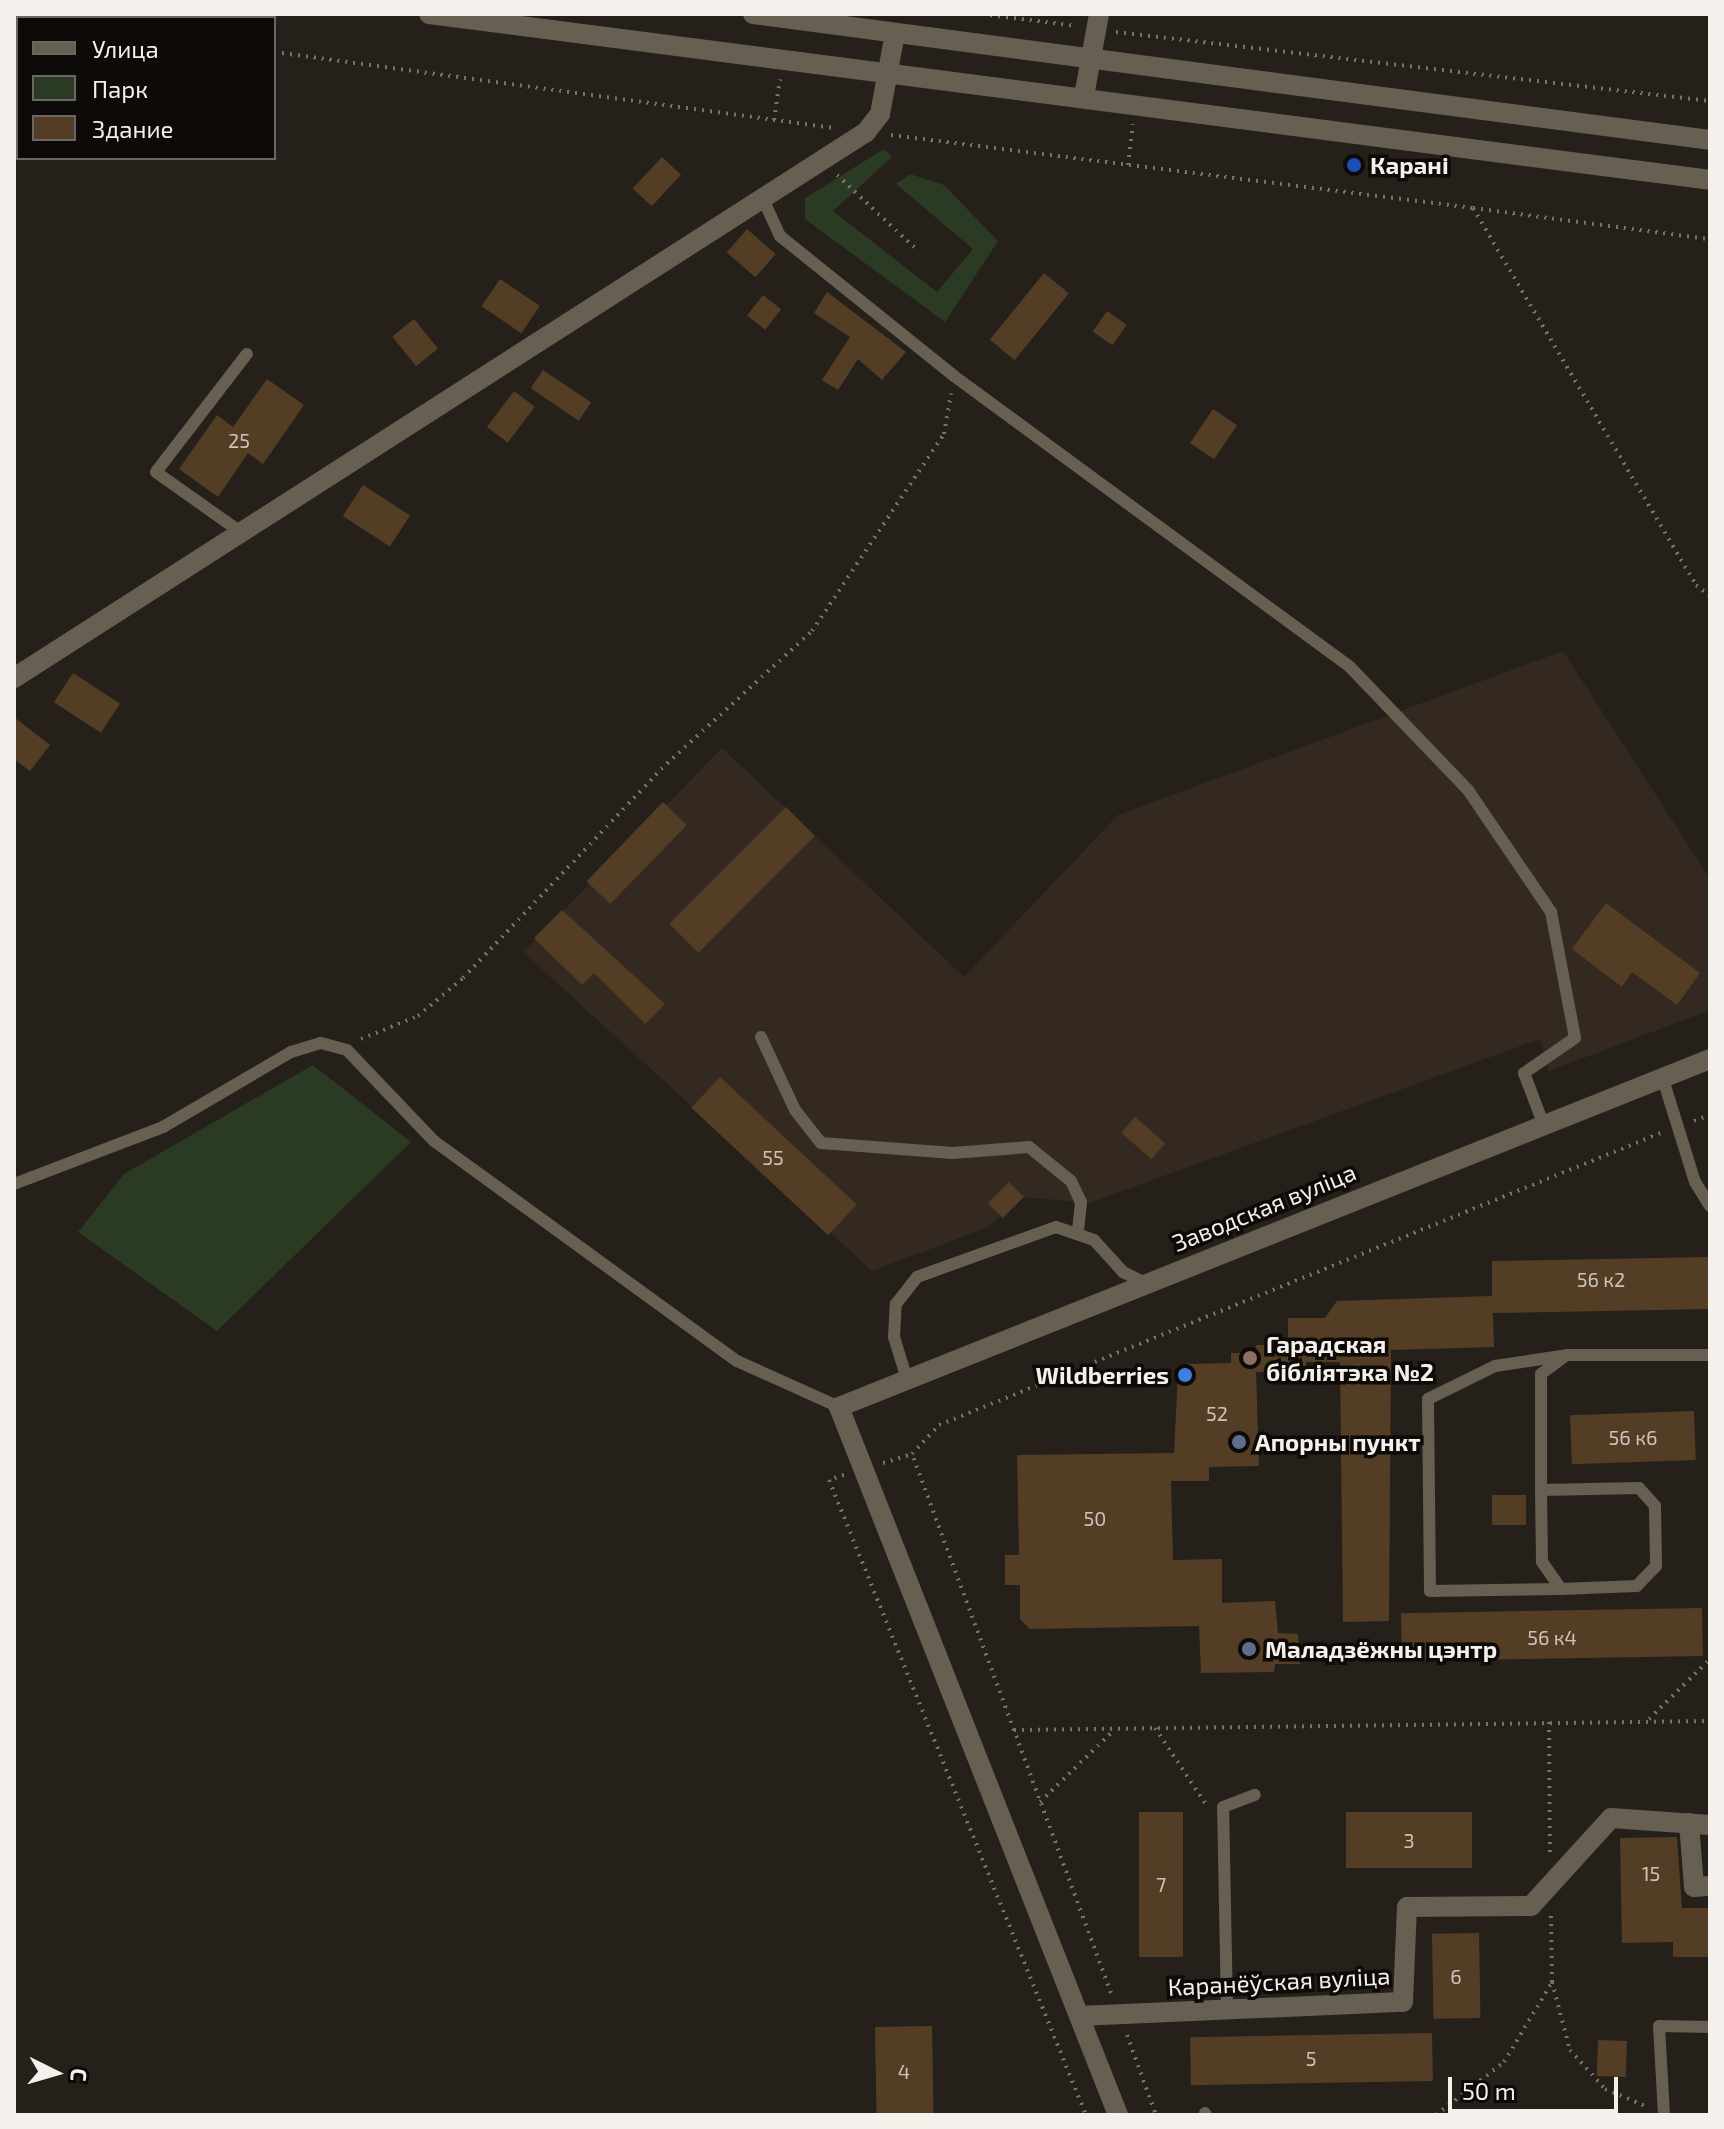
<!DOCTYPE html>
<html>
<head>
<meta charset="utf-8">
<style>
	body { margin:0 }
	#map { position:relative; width:1724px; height:2129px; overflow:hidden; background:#26201b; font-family:"Exo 2",sans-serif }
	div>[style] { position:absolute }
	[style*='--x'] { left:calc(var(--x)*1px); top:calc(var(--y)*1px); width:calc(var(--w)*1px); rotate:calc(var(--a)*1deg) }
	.built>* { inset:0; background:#342920 }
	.green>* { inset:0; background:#2b3a22 }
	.stream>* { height:7px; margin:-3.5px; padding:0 3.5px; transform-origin:3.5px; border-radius:3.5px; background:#586783 }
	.building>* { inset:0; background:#533e25; transform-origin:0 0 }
	.path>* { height:4px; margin-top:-2px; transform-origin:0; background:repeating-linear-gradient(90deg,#78726e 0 2px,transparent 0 8px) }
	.service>* { height:12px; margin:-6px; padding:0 6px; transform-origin:6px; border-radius:6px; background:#665f52 }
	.minor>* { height:20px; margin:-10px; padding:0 10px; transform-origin:10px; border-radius:10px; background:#665f52 }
	.tertiary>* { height:20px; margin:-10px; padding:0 10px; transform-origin:10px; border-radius:10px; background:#665f52 }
	.dots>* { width:22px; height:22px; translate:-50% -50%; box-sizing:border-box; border:4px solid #0d0a08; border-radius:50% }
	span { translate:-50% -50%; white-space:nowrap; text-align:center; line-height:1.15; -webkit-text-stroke:7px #0d0a08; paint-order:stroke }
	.number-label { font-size:20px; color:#ccc4ba }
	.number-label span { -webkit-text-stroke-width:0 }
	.poi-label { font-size:24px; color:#f4f0ec; font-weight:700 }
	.left { translate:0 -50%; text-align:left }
	.right { translate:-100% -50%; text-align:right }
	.street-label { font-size:24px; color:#f4f0ec }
	.frame { position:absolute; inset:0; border:16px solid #f4f0ec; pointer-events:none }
	.legend { position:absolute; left:16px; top:16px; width:260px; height:144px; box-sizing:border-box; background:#0d0a08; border:2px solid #696663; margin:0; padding:10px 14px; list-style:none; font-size:24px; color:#f4f0ec }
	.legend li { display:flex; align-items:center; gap:16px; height:40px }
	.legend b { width:40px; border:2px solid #696663 }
	.north { position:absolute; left:16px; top:2033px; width:80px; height:80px; -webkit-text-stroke:6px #0d0a08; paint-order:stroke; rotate:95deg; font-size:22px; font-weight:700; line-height:32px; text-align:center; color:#f4f0ec }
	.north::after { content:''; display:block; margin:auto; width:28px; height:36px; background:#f4f0ec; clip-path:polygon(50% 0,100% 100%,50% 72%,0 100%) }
	.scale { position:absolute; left:1448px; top:2077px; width:170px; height:36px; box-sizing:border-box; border:4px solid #f4f0ec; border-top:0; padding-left:10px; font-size:24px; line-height:28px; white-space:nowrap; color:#f4f0ec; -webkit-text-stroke:6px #0d0a08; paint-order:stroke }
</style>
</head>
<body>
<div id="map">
	<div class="built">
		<div style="clip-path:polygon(1563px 651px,1710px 879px,1710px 1010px,1549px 1071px,1540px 1039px,1089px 1203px,1024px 1197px,986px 1228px,872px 1271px,523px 952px,722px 748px,964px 977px,1118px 815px)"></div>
	</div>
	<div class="green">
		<div style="clip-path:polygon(884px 149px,892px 157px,833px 211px,937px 292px,973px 249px,896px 184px,910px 174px,944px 185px,998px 241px,945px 322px,805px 219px,805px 198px)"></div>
		<div style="clip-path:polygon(313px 1065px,411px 1142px,217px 1331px,78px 1232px,124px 1174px)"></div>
	</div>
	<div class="stream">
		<div style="--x:14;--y:74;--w:4;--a:0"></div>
	</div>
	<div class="building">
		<div style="left:662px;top:157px;width:26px;height:43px;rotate:43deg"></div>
		<div style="left:747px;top:229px;width:38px;height:31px;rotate:41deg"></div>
		<div style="left:1044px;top:273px;width:32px;height:86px;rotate:39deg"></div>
		<div style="left:500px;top:279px;width:48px;height:33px;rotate:34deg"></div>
		<div style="clip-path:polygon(827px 292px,906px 352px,882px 380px,858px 359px,838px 390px,822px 380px,850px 337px,814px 313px)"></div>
		<div style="left:763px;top:295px;width:23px;height:26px;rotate:38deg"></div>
		<div style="left:1107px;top:311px;width:24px;height:25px;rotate:35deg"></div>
		<div style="left:414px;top:319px;width:38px;height:28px;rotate:51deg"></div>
		<div style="left:543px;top:370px;width:58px;height:22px;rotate:34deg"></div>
		<div style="clip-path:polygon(267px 379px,304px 405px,263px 464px,248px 453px,218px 497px,179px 469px,217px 415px,233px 427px)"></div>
		<div style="left:514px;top:391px;width:26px;height:45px;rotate:37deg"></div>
		<div style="left:1213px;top:409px;width:29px;height:41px;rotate:34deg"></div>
		<div style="left:363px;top:485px;width:56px;height:37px;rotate:33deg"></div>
		<div style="left:73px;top:673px;width:56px;height:35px;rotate:33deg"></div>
		<div style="clip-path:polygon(14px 717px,50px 745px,30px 771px,14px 759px)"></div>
		<div style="left:663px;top:802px;width:33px;height:110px;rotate:44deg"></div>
		<div style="left:786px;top:807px;width:41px;height:165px;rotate:45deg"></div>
		<div style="clip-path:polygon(1606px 903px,1700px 973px,1677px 1005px,1632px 972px,1622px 987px,1572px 949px)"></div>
		<div style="clip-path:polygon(562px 910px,665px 1004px,645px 1024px,594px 973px,582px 985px,534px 938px)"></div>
		<div style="left:720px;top:1077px;width:187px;height:42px;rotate:43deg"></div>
		<div style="left:1135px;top:1117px;width:40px;height:21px;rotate:41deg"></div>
		<div style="left:1009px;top:1182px;width:21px;height:30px;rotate:45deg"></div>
		<div style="clip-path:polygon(1710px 1257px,1710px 1309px,1493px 1313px,1494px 1347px,1391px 1350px,1389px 1621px,1343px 1622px,1340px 1362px,1306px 1362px,1306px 1371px,1256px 1372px,1259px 1466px,1209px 1467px,1209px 1481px,1171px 1481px,1173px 1560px,1222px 1559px,1222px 1603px,1275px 1601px,1278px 1633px,1298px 1634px,1300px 1664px,1275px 1664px,1274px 1672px,1201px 1673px,1199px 1626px,1030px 1629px,1020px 1619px,1020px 1585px,1005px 1585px,1005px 1555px,1019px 1555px,1017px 1455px,1174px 1453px,1178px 1373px,1186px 1364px,1231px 1363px,1231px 1353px,1256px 1353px,1256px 1345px,1288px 1345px,1288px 1318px,1325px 1318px,1337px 1301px,1492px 1296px,1492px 1261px)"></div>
		<div style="left:1694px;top:1411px;width:49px;height:124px;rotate:88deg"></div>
		<div style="left:1492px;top:1495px;width:34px;height:30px"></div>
		<div style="left:1702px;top:1608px;width:48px;height:301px;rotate:89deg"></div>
		<div style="left:1139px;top:1812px;width:44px;height:145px"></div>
		<div style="left:1472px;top:1812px;width:56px;height:126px;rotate:90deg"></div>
		<div style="clip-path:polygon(1677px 1837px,1682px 1908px,1710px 1908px,1710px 1957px,1673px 1957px,1673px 1942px,1622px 1943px,1620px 1838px)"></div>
		<div style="left:1479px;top:1933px;width:85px;height:47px;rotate:89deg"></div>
		<div style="left:932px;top:2026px;width:89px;height:57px;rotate:89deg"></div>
		<div style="left:1432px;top:2033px;width:48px;height:242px;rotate:89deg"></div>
		<div style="left:1598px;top:2040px;width:29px;height:36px;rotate:2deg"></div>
	</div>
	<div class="path">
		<div style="--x:982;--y:14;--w:95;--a:7.3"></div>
		<div style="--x:14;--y:16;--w:12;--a:9"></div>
		<div style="--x:1116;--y:32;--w:598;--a:6.63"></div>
		<div style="--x:274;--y:52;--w:565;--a:7.73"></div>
		<div style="--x:774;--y:120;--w:41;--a:-81.7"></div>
		<div style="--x:891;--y:135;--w:587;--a:7.15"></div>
		<div style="--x:1473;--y:208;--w:438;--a:59.4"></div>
		<div style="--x:1696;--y:585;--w:18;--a:38"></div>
		<div style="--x:1128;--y:165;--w:41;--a:-83"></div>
		<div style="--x:837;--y:175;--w:107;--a:43.1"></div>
		<div style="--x:1473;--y:208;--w:239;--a:7.5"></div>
		<div style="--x:361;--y:1039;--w:61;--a:-22"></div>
		<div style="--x:418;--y:1016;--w:59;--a:-40.2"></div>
		<div style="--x:463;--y:978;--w:288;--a:-46.5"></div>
		<div style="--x:661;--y:769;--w:205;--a:-42.4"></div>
		<div style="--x:812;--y:631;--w:237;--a:-56.2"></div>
		<div style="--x:944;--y:434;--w:41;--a:-80.1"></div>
		<div style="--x:1694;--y:1121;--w:17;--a:-21"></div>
		<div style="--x:883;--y:1463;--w:30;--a:-17"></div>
		<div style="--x:844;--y:1475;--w:16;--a:162"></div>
		<div style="--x:829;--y:1480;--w:685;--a:67.97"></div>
		<div style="--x:1649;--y:1719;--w:86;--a:-44.5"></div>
		<div style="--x:1549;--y:1722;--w:133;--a:89.6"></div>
		<div style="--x:1155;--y:1728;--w:94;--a:56.3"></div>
		<div style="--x:1014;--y:1730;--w:696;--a:-0.74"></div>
		<div style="--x:1040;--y:1802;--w:103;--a:-44.2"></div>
		<div style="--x:1551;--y:1916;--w:66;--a:89.1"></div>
		<div style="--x:1552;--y:1982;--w:70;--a:75.2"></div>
		<div style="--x:1570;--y:2050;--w:52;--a:48.1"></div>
		<div style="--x:1605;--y:2089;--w:47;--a:22.7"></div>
		<div style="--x:1111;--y:1993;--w:575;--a:-110.26"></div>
		<div style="--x:912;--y:1454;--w:40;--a:-47"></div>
		<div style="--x:939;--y:1425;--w:781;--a:-22.03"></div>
		<div style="--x:1127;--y:2035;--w:85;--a:70.1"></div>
		<div style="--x:1436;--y:2115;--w:86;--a:-37.9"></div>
		<div style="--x:1504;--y:2062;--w:93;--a:-59"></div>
	</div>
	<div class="service">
		<div style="--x:763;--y:199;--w:41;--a:65.3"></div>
		<div style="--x:780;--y:236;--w:223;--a:38.8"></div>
		<div style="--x:954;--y:376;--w:491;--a:36.3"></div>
		<div style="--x:1350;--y:667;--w:170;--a:46.2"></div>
		<div style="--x:1468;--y:790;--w:148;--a:55.8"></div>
		<div style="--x:1551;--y:912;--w:128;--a:79.2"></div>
		<div style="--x:1575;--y:1038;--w:62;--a:145.5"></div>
		<div style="--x:1524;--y:1073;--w:53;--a:69.2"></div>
		<div style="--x:242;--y:533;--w:105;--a:-144.7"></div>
		<div style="--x:156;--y:472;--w:149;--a:-52.4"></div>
		<div style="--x:761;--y:1037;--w:81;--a:65"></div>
		<div style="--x:795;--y:1110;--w:42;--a:51.8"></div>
		<div style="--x:821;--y:1143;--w:132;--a:4.3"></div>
		<div style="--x:953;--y:1153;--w:76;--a:-4.5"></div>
		<div style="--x:1029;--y:1147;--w:54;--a:39"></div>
		<div style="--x:1071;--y:1181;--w:23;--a:65"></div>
		<div style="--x:1081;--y:1202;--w:29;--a:96"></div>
		<div style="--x:1662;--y:1076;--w:111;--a:72.7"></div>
		<div style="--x:1695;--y:1182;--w:28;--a:58"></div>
		<div style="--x:14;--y:1184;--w:160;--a:-20.9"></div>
		<div style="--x:163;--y:1127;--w:148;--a:-30.4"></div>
		<div style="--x:291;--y:1052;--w:31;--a:-17"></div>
		<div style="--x:321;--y:1043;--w:27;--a:15"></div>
		<div style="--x:347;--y:1050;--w:126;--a:46.3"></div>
		<div style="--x:434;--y:1141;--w:374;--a:36"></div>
		<div style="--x:737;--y:1361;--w:112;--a:24.3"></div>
		<div style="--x:907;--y:1379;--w:44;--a:-107.2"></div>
		<div style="--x:894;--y:1337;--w:33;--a:-87"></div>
		<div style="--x:896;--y:1304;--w:34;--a:-52"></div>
		<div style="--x:917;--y:1277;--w:148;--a:-19.8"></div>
		<div style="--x:1056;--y:1227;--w:40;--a:18.9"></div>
		<div style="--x:1094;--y:1240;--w:43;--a:47.8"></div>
		<div style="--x:1123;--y:1272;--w:25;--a:26"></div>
		<div style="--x:1541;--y:1490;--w:98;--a:-1.2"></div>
		<div style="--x:1639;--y:1488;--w:24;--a:48"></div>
		<div style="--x:1655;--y:1506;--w:60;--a:89"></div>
		<div style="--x:1656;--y:1566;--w:28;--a:134"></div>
		<div style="--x:1637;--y:1586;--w:76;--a:177.7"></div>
		<div style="--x:1561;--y:1589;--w:33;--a:-125"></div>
		<div style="--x:1542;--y:1562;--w:72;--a:-90.8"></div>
		<div style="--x:1541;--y:1490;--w:116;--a:-90"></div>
		<div style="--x:1541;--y:1374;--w:31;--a:-37"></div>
		<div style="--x:1566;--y:1355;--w:144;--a:0"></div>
		<div style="--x:1561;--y:1589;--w:131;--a:179.1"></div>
		<div style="--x:1430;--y:1591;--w:192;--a:-90.6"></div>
		<div style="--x:1428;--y:1399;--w:75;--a:-26.2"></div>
		<div style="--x:1495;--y:1366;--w:67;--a:-8.6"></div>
		<div style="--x:1227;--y:2010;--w:203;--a:-91.1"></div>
		<div style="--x:1223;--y:1807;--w:34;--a:-21"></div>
		<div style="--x:1205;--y:2113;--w:2;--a:63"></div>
		<div style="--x:1664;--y:2115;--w:89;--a:-93.2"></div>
		<div style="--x:1659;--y:2026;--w:51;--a:1.1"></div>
	</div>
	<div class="minor">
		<div style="--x:1689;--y:1823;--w:64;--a:85.5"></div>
		<div style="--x:1694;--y:1887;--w:16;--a:-4"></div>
		<div style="--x:1079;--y:2016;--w:324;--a:-2.5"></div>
		<div style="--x:1403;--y:2002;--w:95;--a:-87.6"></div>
		<div style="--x:1407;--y:1907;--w:124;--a:-0.5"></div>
		<div style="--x:1531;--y:1906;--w:119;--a:-47.7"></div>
		<div style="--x:1611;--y:1818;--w:99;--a:4"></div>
		<div style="--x:1118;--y:2115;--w:761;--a:-111.51"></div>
		<div style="--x:839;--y:1407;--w:938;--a:-21.78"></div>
	</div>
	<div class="tertiary">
		<div style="--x:429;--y:14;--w:1292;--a:7.38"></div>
		<div style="--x:753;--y:14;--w:965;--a:7.5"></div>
		<div style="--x:1084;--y:96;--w:83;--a:-79.6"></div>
		<div style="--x:14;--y:678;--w:1012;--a:-32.65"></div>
		<div style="--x:866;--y:132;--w:23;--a:-52"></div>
		<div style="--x:880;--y:114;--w:82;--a:-79.5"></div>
	</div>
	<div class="dots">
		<div style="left:1354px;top:165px;background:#1a4fb4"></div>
		<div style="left:1250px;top:1358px;background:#8d6e63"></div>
		<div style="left:1185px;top:1375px;background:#3f7fe0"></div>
		<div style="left:1239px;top:1442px;background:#5c6f8a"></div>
		<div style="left:1249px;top:1649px;background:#5c6f8a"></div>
	</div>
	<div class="number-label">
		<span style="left:239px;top:440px">25</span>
		<span style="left:773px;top:1157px">55</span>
		<span style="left:1601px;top:1279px">56 к2</span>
		<span style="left:1217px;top:1413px">52</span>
		<span style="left:1633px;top:1437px">56 к6</span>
		<span style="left:1095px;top:1518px">50</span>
		<span style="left:1552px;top:1637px">56 к4</span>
		<span style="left:1409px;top:1840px">3</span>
		<span style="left:1651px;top:1873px">15</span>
		<span style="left:1161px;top:1884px">7</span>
		<span style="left:1456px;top:1976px">6</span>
		<span style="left:1311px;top:2058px">5</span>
		<span style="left:904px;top:2071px">4</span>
	</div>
	<div class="poi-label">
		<span class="left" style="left:1370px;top:165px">Карані</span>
		<span class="left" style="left:1266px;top:1358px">Гарадская<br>бібліятэка №2</span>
		<span class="right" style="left:1169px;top:1375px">Wildberries</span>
		<span class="left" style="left:1255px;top:1442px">Апорны пункт</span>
		<span class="left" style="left:1265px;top:1649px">Маладзёжны цэнтр</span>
	</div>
	<div class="street-label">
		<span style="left:1264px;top:1207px;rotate:-22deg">Заводская вуліца</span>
		<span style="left:1279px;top:1981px;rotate:-3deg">Каранёўская вуліца</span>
	</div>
	<div class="frame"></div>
	<ul class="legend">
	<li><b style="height:10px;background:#665f52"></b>Улица</li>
	<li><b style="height:22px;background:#2b3a22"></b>Парк</li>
	<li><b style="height:22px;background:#533e25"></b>Здание</li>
	</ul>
	<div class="north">С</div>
	<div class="scale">50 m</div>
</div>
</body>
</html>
